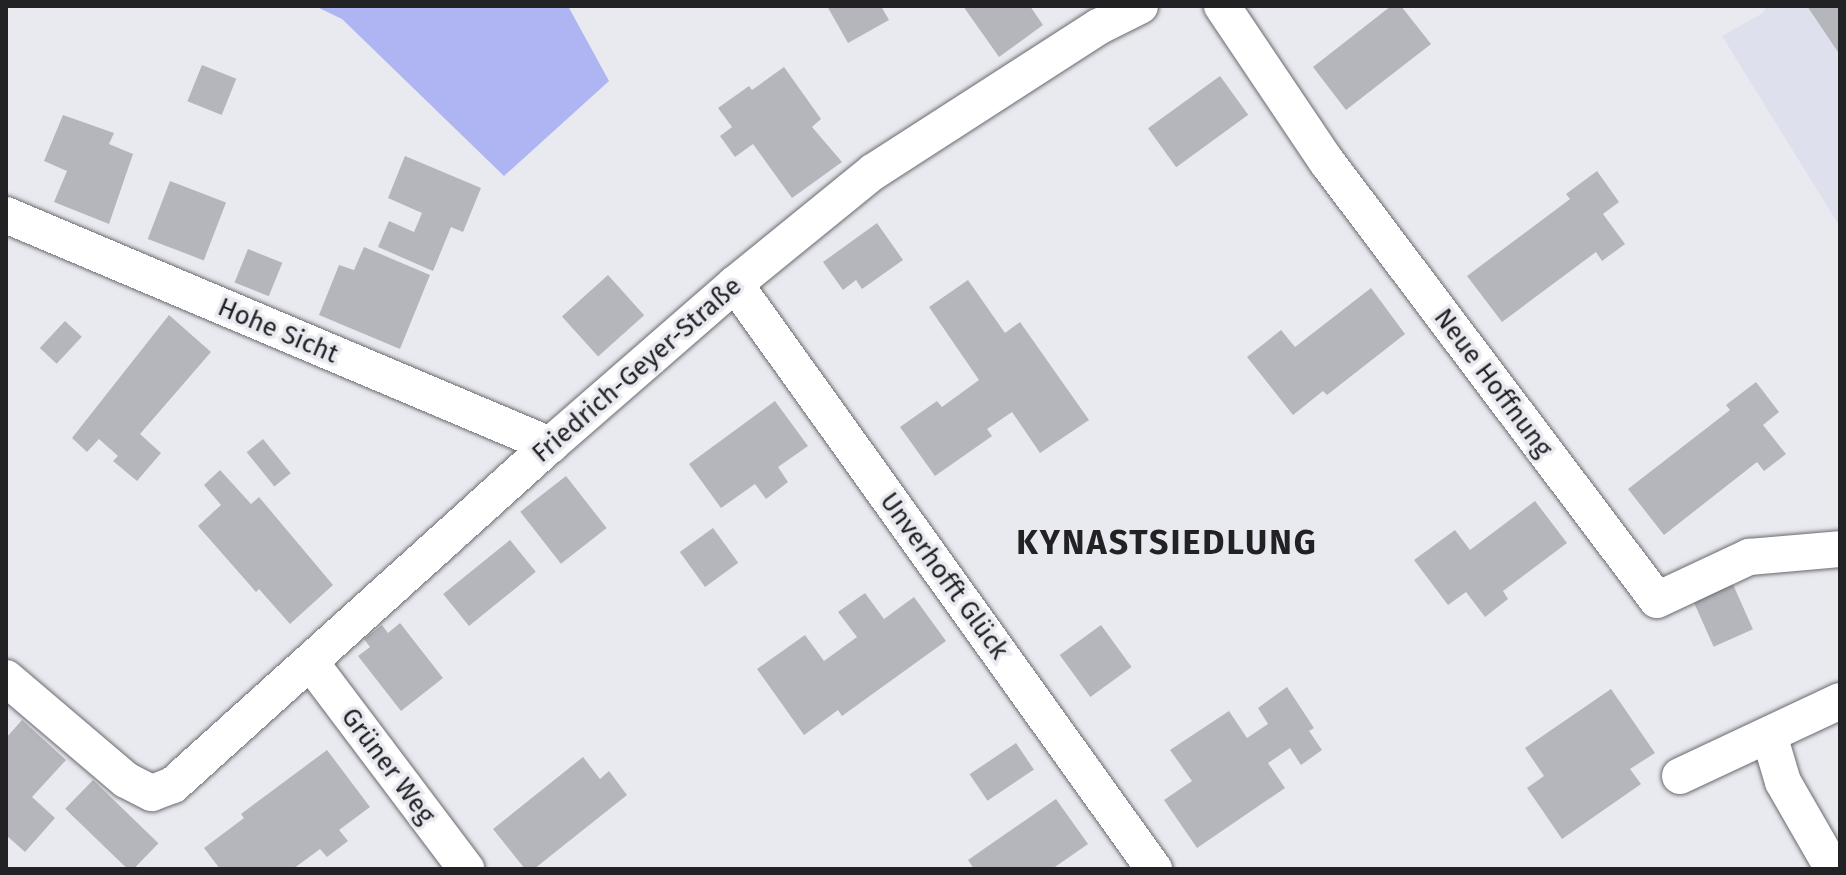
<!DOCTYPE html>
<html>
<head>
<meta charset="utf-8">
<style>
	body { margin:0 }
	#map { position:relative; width:1846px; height:875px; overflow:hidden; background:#e9eaf0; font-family:"Fira Sans",sans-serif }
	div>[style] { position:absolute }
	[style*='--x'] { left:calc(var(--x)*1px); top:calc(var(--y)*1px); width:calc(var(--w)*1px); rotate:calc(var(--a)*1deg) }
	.built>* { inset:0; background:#dee0ee }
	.forest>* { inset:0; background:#aeb5f2 }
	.building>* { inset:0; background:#b5b6bc; transform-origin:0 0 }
	.roads { filter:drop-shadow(0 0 2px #696a6f) drop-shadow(0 0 2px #696a6f) }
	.minor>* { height:36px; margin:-18px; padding:0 18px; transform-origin:18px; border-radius:18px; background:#fff }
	span { translate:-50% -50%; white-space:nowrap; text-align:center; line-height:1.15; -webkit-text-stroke:7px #e9eaf0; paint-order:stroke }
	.street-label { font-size:26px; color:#222225 }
	.district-label { font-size:34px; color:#222225; font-weight:700; letter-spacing:2px }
	.frame { position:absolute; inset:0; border:8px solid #222225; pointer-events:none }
</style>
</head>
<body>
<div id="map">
	<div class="built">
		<div style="clip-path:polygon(1766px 6px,1840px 6px,1840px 227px,1722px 36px,1763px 13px)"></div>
	</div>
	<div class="forest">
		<div style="clip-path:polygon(315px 6px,568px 6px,609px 81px,504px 176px,342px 19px)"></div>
	</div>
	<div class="building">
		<div style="clip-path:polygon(827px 6px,881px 6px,889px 20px,848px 43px)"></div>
		<div style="clip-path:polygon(963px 6px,1030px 6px,1043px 25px,999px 57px)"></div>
		<div style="clip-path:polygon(1391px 6px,1401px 6px,1431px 44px,1346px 110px,1313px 67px)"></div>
		<div style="clip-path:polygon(1807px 6px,1840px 6px,1840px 55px)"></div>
		<div style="left:202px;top:65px;width:37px;height:39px;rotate:22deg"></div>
		<div style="clip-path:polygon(784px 67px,821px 119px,812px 127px,842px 162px,792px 198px,753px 144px,735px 157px,720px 136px,732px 127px,718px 108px,749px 86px,752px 90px)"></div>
		<div style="left:1220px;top:76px;width:48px;height:89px;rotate:54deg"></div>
		<div style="clip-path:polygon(63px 115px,114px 133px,109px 144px,133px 154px,109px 224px,54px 202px,67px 171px,44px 161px)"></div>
		<div style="clip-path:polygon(405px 156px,481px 188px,463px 232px,451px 227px,433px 271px,378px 247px,389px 221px,414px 232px,422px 213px,388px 198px)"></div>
		<div style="clip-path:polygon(1597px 171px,1619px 202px,1603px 214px,1625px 244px,1602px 261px,1596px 252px,1502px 322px,1467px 276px,1570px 199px,1566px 194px)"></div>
		<div style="left:170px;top:181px;width:60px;height:62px;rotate:21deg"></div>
		<div style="clip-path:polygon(877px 223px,903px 260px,862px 289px,856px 280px,843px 290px,823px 262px)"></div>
		<div style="clip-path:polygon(364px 247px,430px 275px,400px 349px,319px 315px,339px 265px,354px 270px)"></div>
		<div style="left:248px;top:249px;width:37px;height:36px;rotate:22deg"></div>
		<div style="left:608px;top:275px;width:54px;height:62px;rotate:48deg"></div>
		<div style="clip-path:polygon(968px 280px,1005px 333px,1020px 322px,1089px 420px,1040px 453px,1012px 412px,987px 429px,992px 436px,935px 476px,900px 427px,937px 401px,942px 407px,979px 380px,929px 307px)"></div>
		<div style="clip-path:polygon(1371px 288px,1405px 334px,1327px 395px,1323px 391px,1293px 415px,1247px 357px,1281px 330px,1295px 347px)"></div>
		<div style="clip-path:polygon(169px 315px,211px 352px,140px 434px,161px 453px,137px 481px,113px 461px,118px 456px,99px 439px,87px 452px,72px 438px)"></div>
		<div style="left:65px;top:321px;width:23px;height:37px;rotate:43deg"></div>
		<div style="clip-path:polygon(1756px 382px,1779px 412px,1763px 425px,1786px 454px,1764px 471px,1757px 462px,1664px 535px,1628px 489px,1730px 410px,1726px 405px)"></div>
		<div style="clip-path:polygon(775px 401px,808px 446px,778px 467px,788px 482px,766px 499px,755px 484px,721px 508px,689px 464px)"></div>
		<div style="left:263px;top:439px;width:44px;height:21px;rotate:51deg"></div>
		<div style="clip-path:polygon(220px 470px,251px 504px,259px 497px,333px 585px,290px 624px,259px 589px,256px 592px,198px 526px,221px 505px,204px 485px)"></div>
		<div style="left:566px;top:476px;width:66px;height:58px;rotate:52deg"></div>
		<div style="clip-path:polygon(1535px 501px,1567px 543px,1503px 591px,1508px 599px,1485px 617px,1466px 592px,1448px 605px,1414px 560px,1455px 530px,1470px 550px)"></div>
		<div style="left:713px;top:528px;width:43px;height:41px;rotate:54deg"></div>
		<div style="left:510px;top:540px;width:41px;height:86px;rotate:51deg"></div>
		<div style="left:1731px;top:580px;width:54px;height:43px;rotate:66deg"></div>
		<div style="clip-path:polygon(865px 593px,884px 619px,914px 597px,946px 641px,842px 716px,838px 710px,804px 735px,757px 669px,805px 635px,824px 661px,857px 637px,838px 612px)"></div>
		<div style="clip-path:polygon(400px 623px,443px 678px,401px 711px,358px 656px,370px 647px,364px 639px,382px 625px,388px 633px)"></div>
		<div style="left:1101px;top:625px;width:52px;height:51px;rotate:54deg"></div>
		<div style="clip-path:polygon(1287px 687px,1314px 728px,1309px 731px,1322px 750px,1301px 765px,1290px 748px,1268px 763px,1285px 788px,1197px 848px,1164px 800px,1192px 781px,1170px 750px,1229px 711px,1247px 738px,1268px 724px,1258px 708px)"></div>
		<div style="clip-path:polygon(1611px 689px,1655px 753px,1630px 769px,1641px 784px,1562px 839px,1527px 788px,1544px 776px,1525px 748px)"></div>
		<div style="clip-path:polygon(22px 720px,66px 760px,32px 797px,55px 818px,25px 852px,6px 835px,6px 738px)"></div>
		<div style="left:1016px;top:743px;width:32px;height:56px;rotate:56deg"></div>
		<div style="clip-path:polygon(327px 750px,370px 807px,339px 830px,348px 841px,327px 857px,320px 849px,293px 869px,220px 869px,204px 848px,244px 818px,241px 814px)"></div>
		<div style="clip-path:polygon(583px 757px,600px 779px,609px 771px,627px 795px,534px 869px,525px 869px,493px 829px)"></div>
		<div style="left:93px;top:780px;width:91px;height:40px;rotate:44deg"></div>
		<div style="clip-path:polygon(1056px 799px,1088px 844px,1052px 869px,974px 869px,968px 860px)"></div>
	</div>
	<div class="roads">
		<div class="minor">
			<div style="--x:1222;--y:6;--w:188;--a:56.1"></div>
			<div style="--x:1327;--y:162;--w:548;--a:53"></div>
			<div style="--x:1657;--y:600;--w:102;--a:-25.1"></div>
			<div style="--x:1749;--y:557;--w:91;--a:-5"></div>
			<div style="--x:6;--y:215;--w:591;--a:22.92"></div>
			<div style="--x:735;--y:284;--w:720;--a:54.39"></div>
			<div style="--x:311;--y:663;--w:258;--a:53"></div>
			<div style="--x:6;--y:678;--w:157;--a:40.4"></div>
			<div style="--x:126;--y:780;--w:29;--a:27"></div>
			<div style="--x:152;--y:793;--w:22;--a:-21"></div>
			<div style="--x:173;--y:785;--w:508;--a:-42.05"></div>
			<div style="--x:550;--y:445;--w:245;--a:-41"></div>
			<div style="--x:735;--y:284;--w:178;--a:-39.1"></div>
			<div style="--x:873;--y:172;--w:268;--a:-32.8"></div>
			<div style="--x:1098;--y:27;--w:47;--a:-26.6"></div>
			<div style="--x:1769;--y:735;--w:49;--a:73.4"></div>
			<div style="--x:1783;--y:782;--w:100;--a:60.1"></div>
			<div style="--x:1680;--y:776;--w:177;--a:-25.1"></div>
		</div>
	</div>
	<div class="street-label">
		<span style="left:278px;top:331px;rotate:23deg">Hohe Sicht</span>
		<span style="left:637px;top:370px;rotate:-41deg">Friedrich-Geyer-Straße</span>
		<span style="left:1493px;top:383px;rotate:53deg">Neue Hoffnung</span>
		<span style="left:944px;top:576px;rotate:54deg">Unverhofft Glück</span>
		<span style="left:388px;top:766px;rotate:53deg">Grüner Weg</span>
	</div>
	<div class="district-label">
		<span style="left:1167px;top:543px">KYNASTSIEDLUNG</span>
	</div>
	<div class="frame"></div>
</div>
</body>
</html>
